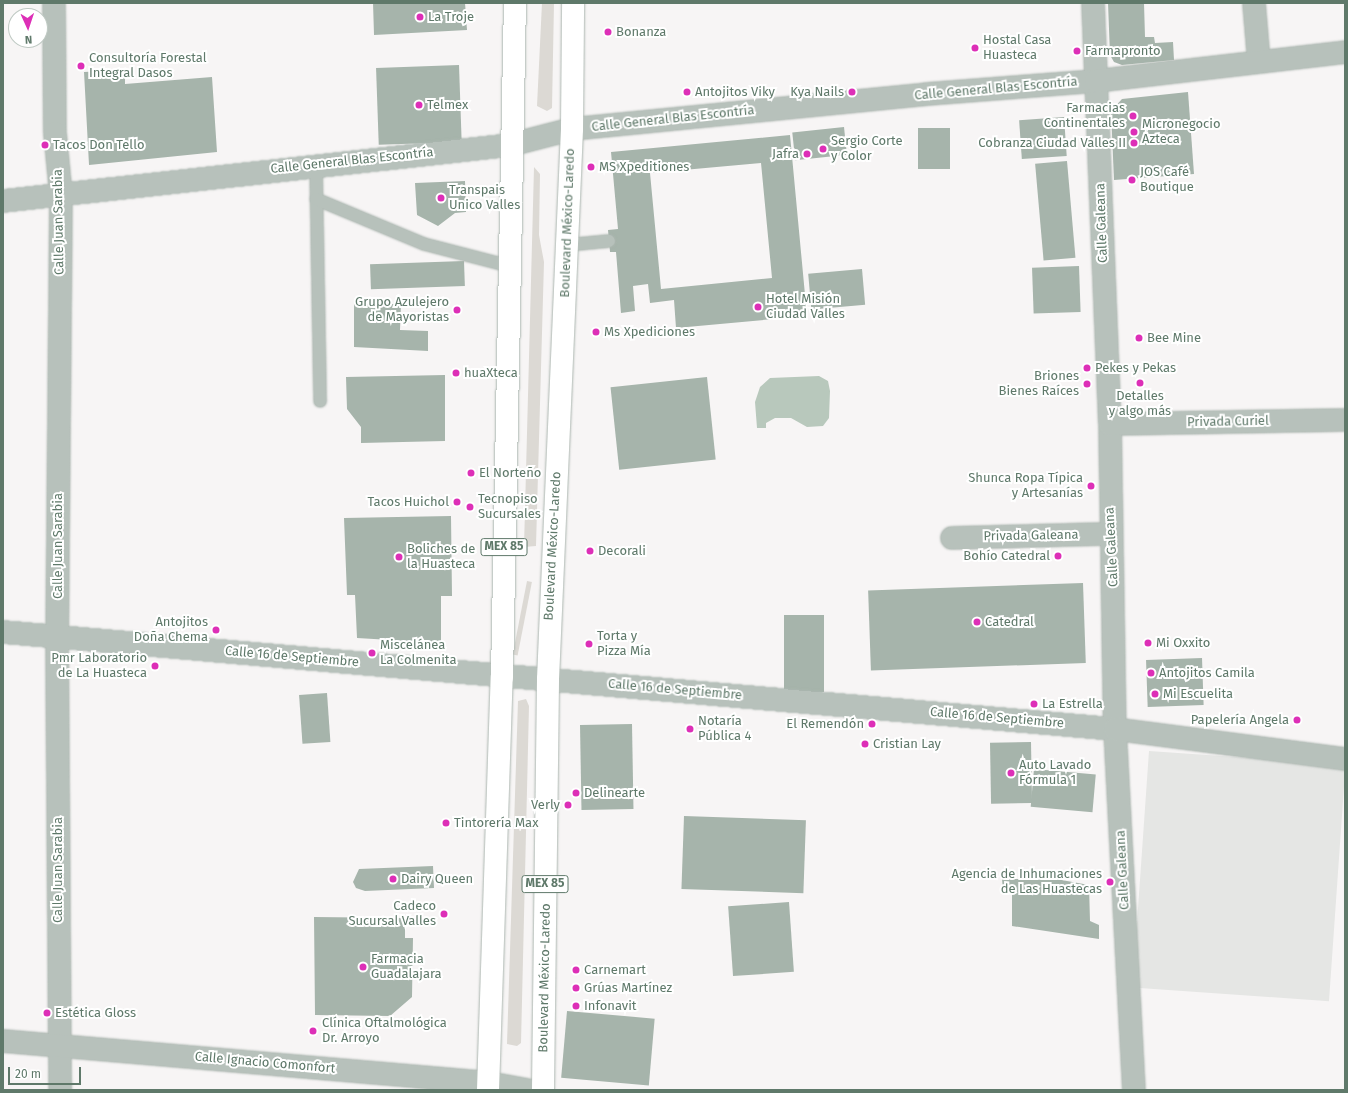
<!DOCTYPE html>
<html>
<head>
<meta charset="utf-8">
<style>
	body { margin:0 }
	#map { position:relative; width:1348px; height:1093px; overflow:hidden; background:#f7f5f5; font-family:"Fira Sans",sans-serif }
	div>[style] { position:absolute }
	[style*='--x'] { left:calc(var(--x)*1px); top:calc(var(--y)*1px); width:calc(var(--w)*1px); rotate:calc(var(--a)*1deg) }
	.built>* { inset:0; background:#e5e6e4; transform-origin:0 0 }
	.green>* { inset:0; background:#dcd9d4; transform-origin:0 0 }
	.water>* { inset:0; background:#b8c8bc }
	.building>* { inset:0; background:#a6b4ab; transform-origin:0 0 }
	.roads { filter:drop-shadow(0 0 1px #acb6b0) drop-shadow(0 0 1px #acb6b0) }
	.lane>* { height:12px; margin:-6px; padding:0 6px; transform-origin:6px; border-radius:6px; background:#b7c1bb }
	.street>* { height:22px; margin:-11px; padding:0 11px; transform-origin:11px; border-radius:11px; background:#b7c1bb }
	.primary>* { height:22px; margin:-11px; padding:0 11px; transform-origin:11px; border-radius:11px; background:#fff }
	.dots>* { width:11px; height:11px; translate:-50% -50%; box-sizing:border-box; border:2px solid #fff; border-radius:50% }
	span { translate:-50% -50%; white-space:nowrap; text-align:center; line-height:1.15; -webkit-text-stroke:4px #fff; paint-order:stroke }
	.shield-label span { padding:1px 3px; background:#fff; border:1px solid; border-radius:3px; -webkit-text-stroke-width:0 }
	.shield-label { font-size:12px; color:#5f796a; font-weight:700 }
	.poi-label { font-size:13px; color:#5f796a }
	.left { translate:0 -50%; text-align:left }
	.right { translate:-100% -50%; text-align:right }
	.street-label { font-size:13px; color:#5f796a }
	.frame { position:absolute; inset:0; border:4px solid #5f796a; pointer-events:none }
	.north { position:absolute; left:8px; top:8px; width:40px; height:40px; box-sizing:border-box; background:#fff; border:1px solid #bfc9c3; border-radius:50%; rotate:177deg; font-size:11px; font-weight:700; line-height:16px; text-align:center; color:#5f796a }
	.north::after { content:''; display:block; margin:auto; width:14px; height:18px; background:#dd2fb7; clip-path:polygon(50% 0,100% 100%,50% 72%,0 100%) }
	.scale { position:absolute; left:8px; top:1067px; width:73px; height:18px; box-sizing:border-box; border:2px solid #5f796a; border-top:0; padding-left:5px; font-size:12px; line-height:14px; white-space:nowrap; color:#5f796a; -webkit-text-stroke:3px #fff; paint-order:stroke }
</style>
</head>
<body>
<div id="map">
	<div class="built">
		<div style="left:1149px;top:751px;width:197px;height:237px;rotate:4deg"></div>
	</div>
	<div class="green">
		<div style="clip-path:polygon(542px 3px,554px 3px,552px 108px,547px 111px,537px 106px)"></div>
		<div style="clip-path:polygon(534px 167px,540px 174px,539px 235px,544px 262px,536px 546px,524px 547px)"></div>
		<div style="left:527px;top:581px;width:5px;height:75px;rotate:11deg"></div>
		<div style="clip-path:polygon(526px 699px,529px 706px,521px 1043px,517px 1046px,507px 1044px,518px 701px)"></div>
	</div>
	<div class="water">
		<div style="clip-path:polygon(819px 376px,828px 381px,830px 391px,829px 418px,823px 426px,807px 427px,791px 418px,775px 418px,766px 423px,766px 428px,757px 428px,755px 402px,760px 387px,770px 378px)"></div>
	</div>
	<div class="building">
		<div style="clip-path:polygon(373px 3px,465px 3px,467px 30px,374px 35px)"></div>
		<div style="clip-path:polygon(1108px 3px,1144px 3px,1145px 37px,1154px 37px,1155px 43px,1173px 42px,1174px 60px,1122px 65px,1114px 62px,1110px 55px)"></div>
		<div style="left:459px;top:65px;width:77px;height:83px;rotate:88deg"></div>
		<div style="clip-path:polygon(125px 70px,125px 84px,212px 77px,217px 152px,89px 165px,84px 72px)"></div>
		<div style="clip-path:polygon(1188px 92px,1194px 174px,1114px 180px,1111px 111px,1122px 99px)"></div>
		<div style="left:1064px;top:117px;width:39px;height:45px;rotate:86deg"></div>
		<div style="left:844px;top:127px;width:28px;height:52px;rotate:84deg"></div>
		<div style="left:918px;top:128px;width:32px;height:41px"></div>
		<div style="clip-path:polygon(evenodd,790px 135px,807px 316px,676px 328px,674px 300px,650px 303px,648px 284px,633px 286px,635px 311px,621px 313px,616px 252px,610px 252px,608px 230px,618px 229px,611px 152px,790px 135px,761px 163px,772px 278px,661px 289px,650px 173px,761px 163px)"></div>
		<div style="left:1067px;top:161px;width:97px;height:32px;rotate:85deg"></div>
		<div style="clip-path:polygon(465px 181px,466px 212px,455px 213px,438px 226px,417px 215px,415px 183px)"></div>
		<div style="left:464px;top:261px;width:25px;height:94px;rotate:88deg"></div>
		<div style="left:1079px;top:266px;width:46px;height:47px;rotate:88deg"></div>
		<div style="left:862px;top:269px;width:36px;height:54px;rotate:85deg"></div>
		<div style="clip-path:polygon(354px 304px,401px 304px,400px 330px,428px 331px,428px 351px,354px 347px)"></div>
		<div style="clip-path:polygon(445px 375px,445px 441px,361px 443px,361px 427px,347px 409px,346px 377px)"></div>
		<div style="left:707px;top:377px;width:83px;height:97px;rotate:84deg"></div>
		<div style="clip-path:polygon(451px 516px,452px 596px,441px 596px,441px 643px,357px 638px,355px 595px,347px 595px,344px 518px)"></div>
		<div style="left:1083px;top:583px;width:80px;height:215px;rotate:88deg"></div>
		<div style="left:784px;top:615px;width:40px;height:77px"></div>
		<div style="left:1202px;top:658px;width:47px;height:56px;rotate:88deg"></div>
		<div style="left:327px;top:693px;width:49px;height:28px;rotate:86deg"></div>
		<div style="left:632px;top:724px;width:85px;height:52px;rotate:89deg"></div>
		<div style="left:1031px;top:742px;width:61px;height:41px;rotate:89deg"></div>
		<div style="left:1034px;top:769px;width:62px;height:38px;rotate:5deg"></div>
		<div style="left:684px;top:816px;width:122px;height:73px;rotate:2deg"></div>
		<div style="clip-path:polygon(433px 866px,434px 888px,365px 891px,356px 888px,353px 882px,359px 869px)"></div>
		<div style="clip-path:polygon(1002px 879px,1056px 879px,1089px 885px,1090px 921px,1099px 925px,1099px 939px,1012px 926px,1012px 891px,1003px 891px)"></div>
		<div style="left:789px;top:902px;width:70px;height:61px;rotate:86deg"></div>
		<div style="clip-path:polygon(314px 917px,405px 918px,405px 938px,413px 938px,412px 997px,390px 1016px,315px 1015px)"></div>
		<div style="left:567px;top:1011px;width:88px;height:67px;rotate:5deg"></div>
	</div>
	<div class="roads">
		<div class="lane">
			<div style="--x:316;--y:165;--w:236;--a:89"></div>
			<div style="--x:316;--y:199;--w:117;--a:22.6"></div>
			<div style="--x:424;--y:244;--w:88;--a:14.5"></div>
			<div style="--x:567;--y:245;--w:42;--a:-5.4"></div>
		</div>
		<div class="street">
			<div style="--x:54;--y:3;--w:130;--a:89.6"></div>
			<div style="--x:55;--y:133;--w:62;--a:84.5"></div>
			<div style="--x:61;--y:195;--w:442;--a:90.5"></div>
			<div style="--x:57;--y:637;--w:453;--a:89.6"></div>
			<div style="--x:1093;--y:3;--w:421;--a:87.7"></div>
			<div style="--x:1110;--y:424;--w:305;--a:89.1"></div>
			<div style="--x:1115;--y:729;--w:361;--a:87"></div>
			<div style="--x:1254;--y:3;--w:59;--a:85.2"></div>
			<div style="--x:3;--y:201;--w:510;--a:-6.3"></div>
			<div style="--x:510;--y:145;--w:64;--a:-14.5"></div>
			<div style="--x:572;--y:129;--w:357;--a:-5.6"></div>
			<div style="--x:927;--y:94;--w:169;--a:-4.4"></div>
			<div style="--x:1096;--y:81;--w:251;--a:-6.6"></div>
			<div style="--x:1110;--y:424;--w:235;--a:-1"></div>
			<div style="--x:952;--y:538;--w:158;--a:-1.5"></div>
			<div style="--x:3;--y:632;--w:1116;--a:4.99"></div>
			<div style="--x:1115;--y:729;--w:232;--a:7.4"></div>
			<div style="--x:3;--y:1041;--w:487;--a:4.9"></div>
			<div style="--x:488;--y:1083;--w:39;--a:10"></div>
		</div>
		<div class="primary">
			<div style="--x:488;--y:1090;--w:413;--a:-88.1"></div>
			<div style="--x:502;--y:677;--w:674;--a:-88.9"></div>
			<div style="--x:543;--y:1090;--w:411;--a:-89.3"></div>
			<div style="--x:548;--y:679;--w:551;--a:-87.5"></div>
			<div style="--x:572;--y:129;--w:126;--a:-89.5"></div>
		</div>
	</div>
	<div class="dots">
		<div style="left:420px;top:17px;background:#dd2fb7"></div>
		<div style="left:608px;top:32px;background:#dd2fb7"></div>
		<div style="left:975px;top:48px;background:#dd2fb7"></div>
		<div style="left:1077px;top:51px;background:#dd2fb7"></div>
		<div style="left:81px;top:66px;background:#dd2fb7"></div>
		<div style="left:687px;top:92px;background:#dd2fb7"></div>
		<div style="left:852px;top:92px;background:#dd2fb7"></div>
		<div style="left:419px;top:105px;background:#dd2fb7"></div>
		<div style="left:1133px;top:116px;background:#dd2fb7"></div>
		<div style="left:1134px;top:132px;background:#dd2fb7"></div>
		<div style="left:1134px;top:143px;background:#dd2fb7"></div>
		<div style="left:45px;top:145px;background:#dd2fb7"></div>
		<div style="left:823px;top:149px;background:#dd2fb7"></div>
		<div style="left:807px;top:154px;background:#dd2fb7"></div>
		<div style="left:591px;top:167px;background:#dd2fb7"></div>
		<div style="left:1132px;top:180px;background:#dd2fb7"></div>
		<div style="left:441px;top:198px;background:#dd2fb7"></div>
		<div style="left:758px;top:307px;background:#dd2fb7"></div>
		<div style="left:457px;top:310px;background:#dd2fb7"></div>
		<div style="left:596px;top:332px;background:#dd2fb7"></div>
		<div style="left:1139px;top:338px;background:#dd2fb7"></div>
		<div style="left:1087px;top:368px;background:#dd2fb7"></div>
		<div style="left:456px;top:373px;background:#dd2fb7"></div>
		<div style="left:1140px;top:383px;background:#dd2fb7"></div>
		<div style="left:1087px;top:384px;background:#dd2fb7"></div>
		<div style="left:471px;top:473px;background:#dd2fb7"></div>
		<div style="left:1091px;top:486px;background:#dd2fb7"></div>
		<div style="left:457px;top:502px;background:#dd2fb7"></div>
		<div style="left:470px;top:507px;background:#dd2fb7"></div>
		<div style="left:590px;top:551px;background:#dd2fb7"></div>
		<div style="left:1058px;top:556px;background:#dd2fb7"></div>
		<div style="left:399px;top:557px;background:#dd2fb7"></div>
		<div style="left:977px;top:622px;background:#dd2fb7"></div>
		<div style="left:216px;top:630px;background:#dd2fb7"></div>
		<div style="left:1148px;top:643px;background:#dd2fb7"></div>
		<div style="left:589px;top:644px;background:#dd2fb7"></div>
		<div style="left:372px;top:653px;background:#dd2fb7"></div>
		<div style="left:155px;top:666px;background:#dd2fb7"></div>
		<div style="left:1151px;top:673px;background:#dd2fb7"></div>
		<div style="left:1155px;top:694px;background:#dd2fb7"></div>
		<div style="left:1034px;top:704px;background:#dd2fb7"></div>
		<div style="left:1297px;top:720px;background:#dd2fb7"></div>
		<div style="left:872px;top:724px;background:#dd2fb7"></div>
		<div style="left:690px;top:729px;background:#dd2fb7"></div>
		<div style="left:865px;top:744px;background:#dd2fb7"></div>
		<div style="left:1011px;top:773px;background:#dd2fb7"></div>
		<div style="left:576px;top:793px;background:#dd2fb7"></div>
		<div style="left:568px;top:805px;background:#dd2fb7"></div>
		<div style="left:446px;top:823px;background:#dd2fb7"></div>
		<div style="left:393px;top:879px;background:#dd2fb7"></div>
		<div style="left:1110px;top:882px;background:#dd2fb7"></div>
		<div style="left:444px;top:914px;background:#dd2fb7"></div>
		<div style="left:363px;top:967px;background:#dd2fb7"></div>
		<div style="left:576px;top:970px;background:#dd2fb7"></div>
		<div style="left:576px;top:988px;background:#dd2fb7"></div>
		<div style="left:576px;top:1006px;background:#dd2fb7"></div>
		<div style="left:47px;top:1013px;background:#dd2fb7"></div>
		<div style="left:313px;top:1031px;background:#dd2fb7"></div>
	</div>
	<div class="shield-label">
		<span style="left:504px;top:547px">MEX 85</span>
		<span style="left:545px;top:884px">MEX 85</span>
	</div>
	<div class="poi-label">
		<span class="left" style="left:428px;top:17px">La Troje</span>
		<span class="left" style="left:616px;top:32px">Bonanza</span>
		<span class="left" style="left:983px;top:48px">Hostal Casa<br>Huasteca</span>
		<span class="left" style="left:1085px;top:51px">Farmapronto</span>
		<span class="left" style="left:89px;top:66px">Consultoría Forestal<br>Integral Dasos</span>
		<span class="left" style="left:695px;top:92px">Antojitos Viky</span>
		<span class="right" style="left:844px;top:92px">Kya Nails</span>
		<span class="left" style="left:427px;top:105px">Telmex</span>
		<span class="right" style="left:1125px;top:116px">Farmacias<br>Continentales</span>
		<span class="left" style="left:1142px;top:132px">Micronegocio<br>Azteca</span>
		<span class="left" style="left:831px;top:149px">Sergio Corte<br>y Color</span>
		<span class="right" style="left:1126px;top:143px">Cobranza Ciudad Valles II</span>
		<span class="left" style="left:53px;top:145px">Tacos Don Tello</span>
		<span class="right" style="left:799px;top:154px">Jafra</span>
		<span class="left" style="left:599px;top:167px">MS Xpeditiones</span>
		<span class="left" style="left:1140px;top:180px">JOS Café<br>Boutique</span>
		<span class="left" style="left:449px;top:198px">Transpais<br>Unico Valles</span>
		<span class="left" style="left:766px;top:307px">Hotel Misión<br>Ciudad Valles</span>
		<span class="right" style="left:449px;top:310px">Grupo Azulejero<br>de Mayoristas</span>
		<span class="left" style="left:604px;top:332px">Ms Xpediciones</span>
		<span class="left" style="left:1147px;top:338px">Bee Mine</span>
		<span class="left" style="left:1095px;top:368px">Pekes y Pekas</span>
		<span class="left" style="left:464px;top:373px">huaXteca</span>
		<span class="right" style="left:1079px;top:384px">Briones<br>Bienes Raíces</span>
		<span style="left:1140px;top:404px">Detalles<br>y algo más</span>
		<span class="left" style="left:479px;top:473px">El Norteño</span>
		<span class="right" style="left:1083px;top:486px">Shunca Ropa Típica<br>y Artesanías</span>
		<span class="left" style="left:478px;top:507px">Tecnopiso<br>Sucursales</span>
		<span class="right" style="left:449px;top:502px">Tacos Huichol</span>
		<span class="left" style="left:407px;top:557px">Boliches de<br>la Huasteca</span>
		<span class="left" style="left:598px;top:551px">Decorali</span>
		<span class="right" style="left:1050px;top:556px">Bohío Catedral</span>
		<span class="left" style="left:985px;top:622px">Catedral</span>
		<span class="right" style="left:208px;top:630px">Antojitos<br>Doña Chema</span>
		<span class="left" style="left:597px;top:644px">Torta y<br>Pizza Mía</span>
		<span class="left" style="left:1156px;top:643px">Mi Oxxito</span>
		<span class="left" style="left:380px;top:653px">Miscelánea<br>La Colmenita</span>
		<span class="right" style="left:147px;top:666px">Pmr Laboratorio<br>de La Huasteca</span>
		<span class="left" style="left:1159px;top:673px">Antojitos Camila</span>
		<span class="left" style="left:1163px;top:694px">Mi Escuelita</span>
		<span class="left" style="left:1042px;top:704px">La Estrella</span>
		<span class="right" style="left:1289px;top:720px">Papelería Angela</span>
		<span class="left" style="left:698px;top:729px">Notaría<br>Pública 4</span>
		<span class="right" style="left:864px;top:724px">El Remendón</span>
		<span class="left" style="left:873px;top:744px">Cristian Lay</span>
		<span class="left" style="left:1019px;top:773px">Auto Lavado<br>Fórmula 1</span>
		<span class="left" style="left:584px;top:793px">Delinearte</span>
		<span class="right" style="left:560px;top:805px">Verly</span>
		<span class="left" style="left:454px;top:823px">Tintorería Max</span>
		<span class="right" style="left:1102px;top:882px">Agencia de Inhumaciones<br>de Las Huastecas</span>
		<span class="left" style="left:401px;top:879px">Dairy Queen</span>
		<span class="right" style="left:436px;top:914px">Cadeco<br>Sucursal Valles</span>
		<span class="left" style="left:371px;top:967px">Farmacia<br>Guadalajara</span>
		<span class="left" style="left:584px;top:970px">Carnemart</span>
		<span class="left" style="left:584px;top:988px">Grúas Martínez</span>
		<span class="left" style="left:584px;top:1006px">Infonavit</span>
		<span class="left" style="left:55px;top:1013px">Estética Gloss</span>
		<span class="left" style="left:322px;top:1031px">Clínica Oftalmológica<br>Dr. Arroyo</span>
	</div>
	<div class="street-label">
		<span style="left:996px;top:89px;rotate:-5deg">Calle General Blas Escontría</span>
		<span style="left:673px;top:119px;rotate:-6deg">Calle General Blas Escontría</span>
		<span style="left:352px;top:161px;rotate:-6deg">Calle General Blas Escontría</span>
		<span style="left:59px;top:222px;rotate:-91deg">Calle Juan Sarabia</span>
		<span style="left:568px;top:223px;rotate:-88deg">Boulevard México-Laredo</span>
		<span style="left:1102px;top:223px;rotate:-92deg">Calle Galeana</span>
		<span style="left:1228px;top:422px;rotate:-1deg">Privada Curiel</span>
		<span style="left:1031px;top:536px;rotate:-1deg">Privada Galeana</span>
		<span style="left:58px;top:546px;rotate:-90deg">Calle Juan Sarabia</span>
		<span style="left:553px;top:546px;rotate:-87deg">Boulevard México-Laredo</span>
		<span style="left:1112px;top:547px;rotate:-93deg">Calle Galeana</span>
		<span style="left:292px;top:657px;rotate:5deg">Calle 16 de Septiembre</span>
		<span style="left:675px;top:690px;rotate:5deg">Calle 16 de Septiembre</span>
		<span style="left:997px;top:718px;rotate:5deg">Calle 16 de Septiembre</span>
		<span style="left:58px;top:870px;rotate:-90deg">Calle Juan Sarabia</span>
		<span style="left:1123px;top:870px;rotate:-93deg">Calle Galeana</span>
		<span style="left:545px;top:978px;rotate:-89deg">Boulevard México-Laredo</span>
		<span style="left:265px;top:1063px;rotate:5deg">Calle Ignacio Comonfort</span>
	</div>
	<div class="frame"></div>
	<div class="north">N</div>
	<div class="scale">20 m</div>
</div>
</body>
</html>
